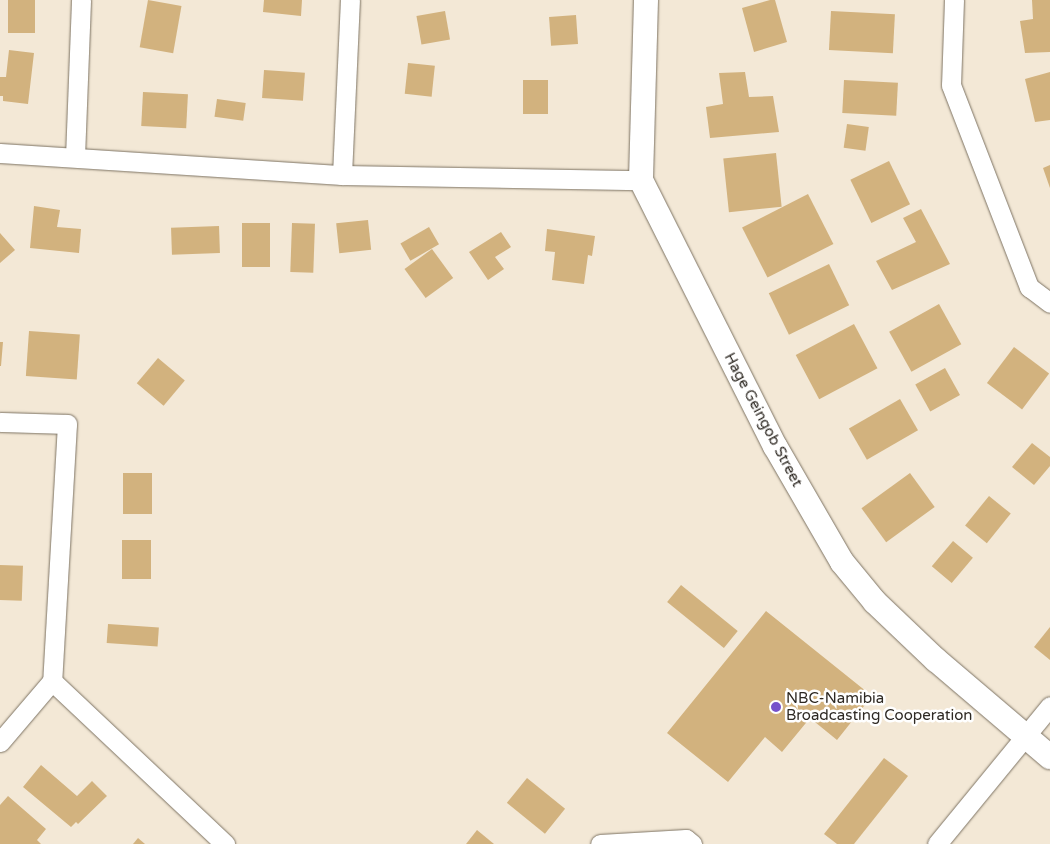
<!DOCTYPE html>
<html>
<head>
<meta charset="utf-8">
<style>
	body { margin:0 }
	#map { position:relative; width:1050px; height:844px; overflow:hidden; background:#f3e8d6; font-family:"Varela Round",sans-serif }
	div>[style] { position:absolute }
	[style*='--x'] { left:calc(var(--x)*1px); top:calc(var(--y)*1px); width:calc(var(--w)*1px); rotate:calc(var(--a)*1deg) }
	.building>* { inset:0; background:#d2b27e; transform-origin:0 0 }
	.roads { filter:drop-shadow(0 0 1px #7d7363) drop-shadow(0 0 1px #7d7363) }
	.minor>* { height:19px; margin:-9.5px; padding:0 9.5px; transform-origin:9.5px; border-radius:9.5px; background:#fff }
	.tertiary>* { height:24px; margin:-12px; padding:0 12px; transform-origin:12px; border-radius:12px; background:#fff }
	.dots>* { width:14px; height:14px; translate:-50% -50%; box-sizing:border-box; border:2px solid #fff; border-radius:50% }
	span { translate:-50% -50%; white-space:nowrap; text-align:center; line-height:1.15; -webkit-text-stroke:5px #fff; paint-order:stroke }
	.street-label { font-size:15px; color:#2e2923 }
	.poi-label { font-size:15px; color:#2e2923 }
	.left { translate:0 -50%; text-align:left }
</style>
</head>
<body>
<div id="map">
	<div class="building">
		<div style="left:8px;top:0;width:27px;height:33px"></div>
		<div style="left:148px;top:0;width:34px;height:48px;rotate:10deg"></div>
		<div style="clip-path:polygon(264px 0,302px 0,301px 16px,263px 12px)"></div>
		<div style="clip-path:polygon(770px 0,775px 0,787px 42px,754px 52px,742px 8px)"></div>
		<div style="clip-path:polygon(1032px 0,1050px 0,1050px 52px,1025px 53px,1020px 21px,1033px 19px)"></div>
		<div style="left:445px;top:11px;width:29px;height:29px;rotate:80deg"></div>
		<div style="left:831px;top:11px;width:64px;height:39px;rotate:3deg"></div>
		<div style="left:576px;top:15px;width:29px;height:27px;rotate:86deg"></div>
		<div style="clip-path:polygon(9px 50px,34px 53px,28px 104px,3px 101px,3px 96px,0 96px,0 77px,6px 77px)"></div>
		<div style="left:408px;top:63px;width:27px;height:31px;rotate:6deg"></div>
		<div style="left:264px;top:70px;width:41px;height:28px;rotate:4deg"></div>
		<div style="clip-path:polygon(745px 72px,749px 97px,773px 96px,779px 132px,710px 138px,706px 107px,723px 104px,719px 73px)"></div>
		<div style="clip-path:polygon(1050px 72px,1050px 120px,1035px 122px,1025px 79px)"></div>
		<div style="left:523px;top:80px;width:25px;height:34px"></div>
		<div style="left:844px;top:80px;width:54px;height:33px;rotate:3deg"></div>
		<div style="left:143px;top:92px;width:45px;height:34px;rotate:3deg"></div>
		<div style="left:217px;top:99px;width:29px;height:18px;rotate:8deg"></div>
		<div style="left:847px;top:124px;width:22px;height:24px;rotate:8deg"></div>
		<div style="left:776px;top:153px;width:54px;height:53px;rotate:84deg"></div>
		<div style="left:889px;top:161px;width:48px;height:43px;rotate:64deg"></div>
		<div style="clip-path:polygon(1050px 165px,1050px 188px,1043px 168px)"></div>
		<div style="left:808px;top:194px;width:56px;height:74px;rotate:63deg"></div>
		<div style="clip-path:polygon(34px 206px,60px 210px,57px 227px,81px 229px,79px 253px,30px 248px)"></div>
		<div style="clip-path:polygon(921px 209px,950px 264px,892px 290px,876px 261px,916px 242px,903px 218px)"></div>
		<div style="left:368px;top:220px;width:30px;height:32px;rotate:84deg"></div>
		<div style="left:242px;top:223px;width:28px;height:44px"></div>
		<div style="left:292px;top:223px;width:23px;height:49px;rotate:2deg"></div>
		<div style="left:219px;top:226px;width:27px;height:48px;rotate:88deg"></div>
		<div style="left:429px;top:227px;width:20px;height:33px;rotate:60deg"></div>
		<div style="clip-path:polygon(547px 229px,595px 236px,592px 256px,588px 255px,584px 284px,552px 280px,555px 252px,545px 251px)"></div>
		<div style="clip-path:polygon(501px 232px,511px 247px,495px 257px,504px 269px,488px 280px,469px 252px)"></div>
		<div style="clip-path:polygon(0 233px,15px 250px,0 263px)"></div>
		<div style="left:432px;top:249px;width:36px;height:34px;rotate:54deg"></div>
		<div style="left:829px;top:264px;width:46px;height:67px;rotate:64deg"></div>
		<div style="left:939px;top:304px;width:46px;height:57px;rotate:61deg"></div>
		<div style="left:854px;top:324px;width:50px;height:66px;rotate:62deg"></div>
		<div style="left:29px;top:331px;width:51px;height:45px;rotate:4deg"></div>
		<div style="clip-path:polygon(0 342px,3px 342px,1px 366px,0 366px)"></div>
		<div style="left:1014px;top:347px;width:44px;height:45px;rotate:37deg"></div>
		<div style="left:158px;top:358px;width:35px;height:33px;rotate:40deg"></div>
		<div style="left:945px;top:368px;width:31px;height:34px;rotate:61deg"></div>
		<div style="left:900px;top:399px;width:36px;height:59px;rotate:60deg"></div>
		<div style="clip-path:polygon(1032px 443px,1050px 457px,1050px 466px,1034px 485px,1012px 467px)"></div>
		<div style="left:123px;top:473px;width:29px;height:41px"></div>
		<div style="left:910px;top:473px;width:42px;height:60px;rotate:54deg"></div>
		<div style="left:989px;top:496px;width:28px;height:38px;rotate:39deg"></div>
		<div style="left:122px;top:540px;width:29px;height:39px"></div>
		<div style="left:953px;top:541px;width:26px;height:33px;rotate:40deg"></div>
		<div style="left:0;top:565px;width:23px;height:35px;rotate:2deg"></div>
		<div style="left:681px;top:585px;width:73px;height:22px;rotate:39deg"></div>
		<div style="clip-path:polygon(766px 611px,872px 696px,837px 740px,810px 718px,782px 752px,765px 737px,728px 782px,667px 733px)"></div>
		<div style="left:108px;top:624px;width:51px;height:19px;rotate:4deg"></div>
		<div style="clip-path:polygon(1050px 627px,1050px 660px,1034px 647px)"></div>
		<div style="clip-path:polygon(884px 758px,908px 776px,854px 844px,837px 844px,824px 834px)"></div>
		<div style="clip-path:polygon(41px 765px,77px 796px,92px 781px,107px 796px,78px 824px,76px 822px,71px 827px,23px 787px)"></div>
		<div style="left:527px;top:778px;width:49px;height:32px;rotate:39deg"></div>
		<div style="clip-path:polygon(8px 796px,46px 829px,37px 840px,41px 844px,0 844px,0 805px)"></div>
		<div style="clip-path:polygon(477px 830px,494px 844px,466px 844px)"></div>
		<div style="clip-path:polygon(138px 838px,145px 844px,133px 844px)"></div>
	</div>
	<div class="roads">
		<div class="minor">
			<div style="--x:954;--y:0;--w:85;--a:92"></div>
			<div style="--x:951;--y:85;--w:217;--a:68.9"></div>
			<div style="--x:1029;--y:287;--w:26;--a:37"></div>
			<div style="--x:0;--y:153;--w:343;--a:3.7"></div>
			<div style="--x:342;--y:175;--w:299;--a:1"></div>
			<div style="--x:75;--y:157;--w:157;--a:-87.8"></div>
			<div style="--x:342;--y:175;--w:175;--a:-87.4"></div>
			<div style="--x:0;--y:422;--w:67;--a:1.7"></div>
			<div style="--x:67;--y:424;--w:257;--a:93.3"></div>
			<div style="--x:52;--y:681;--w:238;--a:43.3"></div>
			<div style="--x:0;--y:742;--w:80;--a:-49.6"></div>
			<div style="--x:600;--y:844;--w:86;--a:-3.3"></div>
			<div style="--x:686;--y:839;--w:8;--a:40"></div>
			<div style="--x:937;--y:844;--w:178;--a:-50.7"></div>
		</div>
		<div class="tertiary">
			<div style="--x:646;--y:0;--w:180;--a:91.6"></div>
			<div style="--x:641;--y:180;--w:298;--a:63.3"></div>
			<div style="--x:775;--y:446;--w:134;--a:60"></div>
			<div style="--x:842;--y:562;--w:52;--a:50.5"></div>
			<div style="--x:875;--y:602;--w:84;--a:43.6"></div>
			<div style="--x:936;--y:660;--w:150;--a:40.4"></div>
		</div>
	</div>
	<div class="dots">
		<div style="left:776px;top:707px;background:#7652cb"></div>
	</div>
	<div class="street-label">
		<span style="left:763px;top:420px;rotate:62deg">Hage Geingob Street</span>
	</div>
	<div class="poi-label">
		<span class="left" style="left:786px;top:707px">NBC-Namibia<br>Broadcasting Cooperation</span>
	</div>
</div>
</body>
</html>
